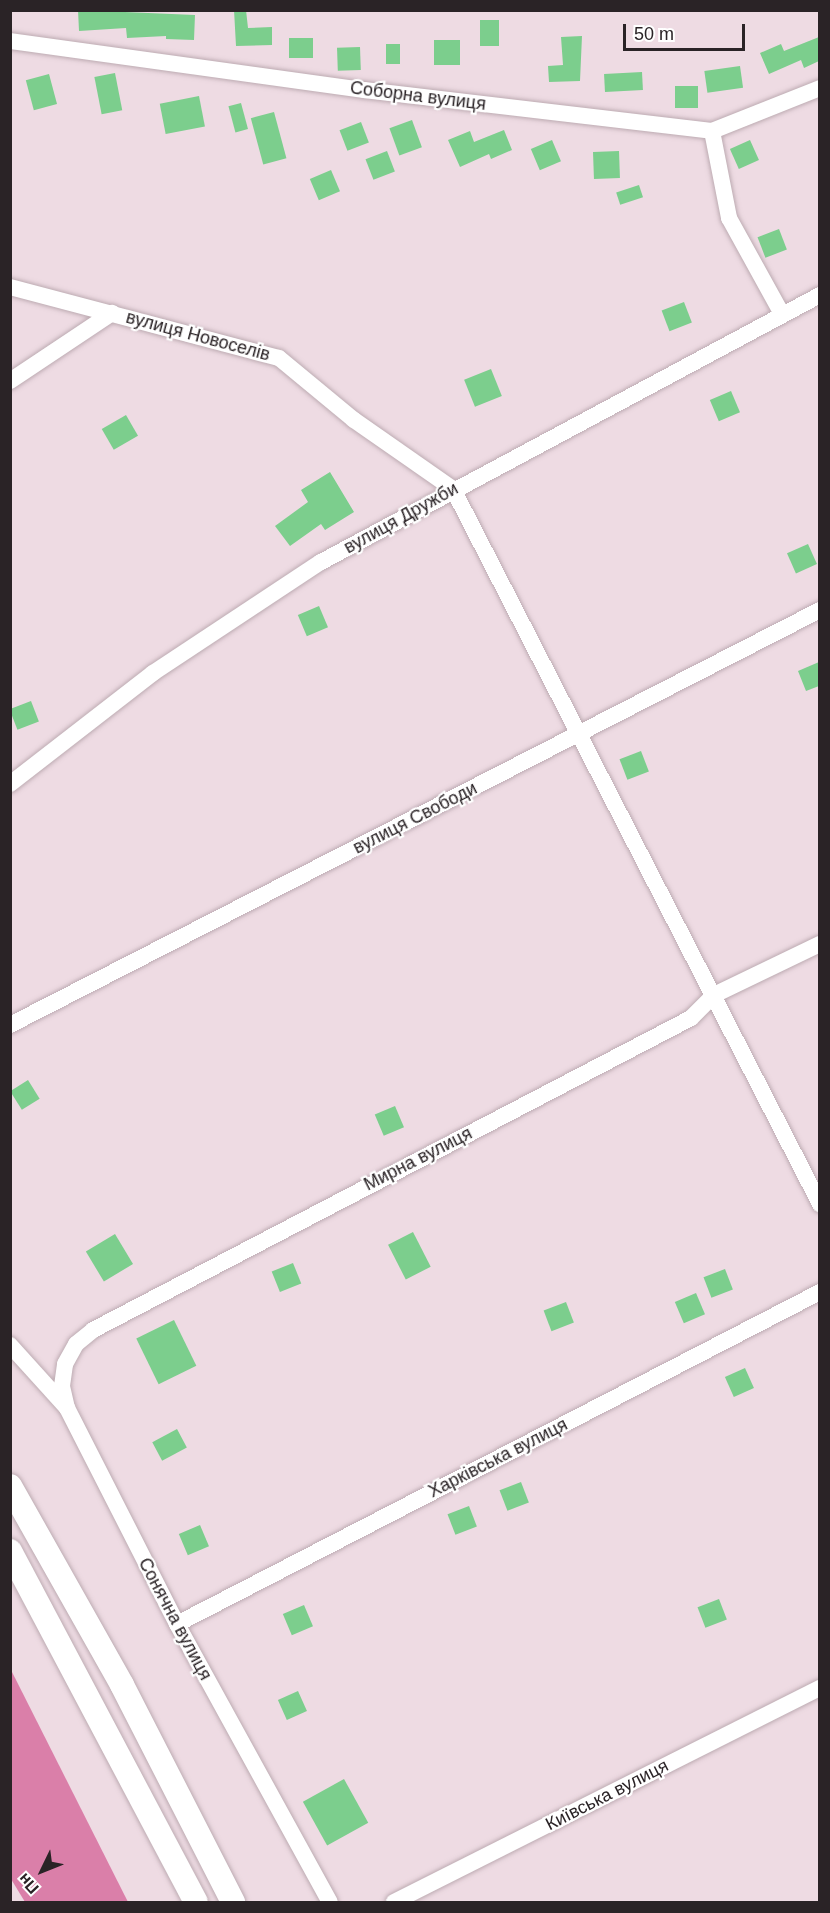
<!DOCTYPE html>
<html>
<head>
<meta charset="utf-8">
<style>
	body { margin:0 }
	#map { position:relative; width:830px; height:1913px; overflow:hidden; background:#eedbe3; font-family:Arial,sans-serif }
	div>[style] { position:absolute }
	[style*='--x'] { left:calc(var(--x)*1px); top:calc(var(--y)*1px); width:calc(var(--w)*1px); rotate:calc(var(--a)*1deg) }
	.forest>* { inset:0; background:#da7fa9 }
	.building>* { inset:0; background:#7cce8d; transform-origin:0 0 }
	.roads { filter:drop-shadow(0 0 2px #bdabb2) drop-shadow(0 0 2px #bdabb2) }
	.minor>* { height:16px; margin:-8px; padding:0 8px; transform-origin:8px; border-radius:8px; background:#fff }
	.highway>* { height:24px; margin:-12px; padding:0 12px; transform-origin:12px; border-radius:12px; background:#fff }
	span { translate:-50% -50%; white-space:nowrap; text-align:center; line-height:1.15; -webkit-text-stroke:4.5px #fff; paint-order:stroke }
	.street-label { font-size:18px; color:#2a2326 }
	.frame { position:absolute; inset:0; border:12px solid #2a2326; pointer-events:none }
	.north { position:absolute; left:12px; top:1841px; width:60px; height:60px; -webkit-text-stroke:4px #fff; paint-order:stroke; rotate:227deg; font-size:16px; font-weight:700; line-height:24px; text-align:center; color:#2a2326 }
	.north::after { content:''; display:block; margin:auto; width:21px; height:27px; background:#2a2326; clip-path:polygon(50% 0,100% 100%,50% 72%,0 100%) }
	.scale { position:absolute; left:623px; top:24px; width:122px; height:27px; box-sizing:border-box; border:3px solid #2a2326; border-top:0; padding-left:8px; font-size:18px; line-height:21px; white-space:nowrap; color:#2a2326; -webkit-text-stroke:4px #fff; paint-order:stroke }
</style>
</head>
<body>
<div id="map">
	<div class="forest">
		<div style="clip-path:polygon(11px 1670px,128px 1902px,25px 1902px,11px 1879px)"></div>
	</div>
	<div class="building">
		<div style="clip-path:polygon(78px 10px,195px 15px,194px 40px,166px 39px,166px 36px,127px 38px,126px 28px,79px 31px)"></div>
		<div style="clip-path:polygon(234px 10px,246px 10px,248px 28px,272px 27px,272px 45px,236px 46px)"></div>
		<div style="left:480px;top:20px;width:19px;height:26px"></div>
		<div style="clip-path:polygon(582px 36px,580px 81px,549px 82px,548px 66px,563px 65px,561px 37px)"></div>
		<div style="clip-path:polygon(819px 37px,819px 61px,804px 68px,801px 60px,769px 74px,760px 53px,781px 44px,784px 51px)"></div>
		<div style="left:313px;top:38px;width:20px;height:24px;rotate:90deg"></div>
		<div style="left:434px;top:40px;width:26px;height:25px"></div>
		<div style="left:386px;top:44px;width:14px;height:20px"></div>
		<div style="left:360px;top:47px;width:23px;height:23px;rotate:88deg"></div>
		<div style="left:740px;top:66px;width:22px;height:36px;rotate:82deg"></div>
		<div style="left:642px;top:72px;width:18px;height:38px;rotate:87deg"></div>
		<div style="left:115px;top:73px;width:38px;height:21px;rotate:79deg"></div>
		<div style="left:49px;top:74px;width:31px;height:24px;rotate:75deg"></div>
		<div style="left:675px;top:86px;width:23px;height:22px"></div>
		<div style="left:199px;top:96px;width:31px;height:40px;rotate:79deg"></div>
		<div style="left:241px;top:103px;width:27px;height:13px;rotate:75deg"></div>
		<div style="left:274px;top:112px;width:48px;height:24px;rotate:75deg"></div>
		<div style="left:412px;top:120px;width:29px;height:24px;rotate:70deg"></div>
		<div style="left:361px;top:122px;width:22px;height:23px;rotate:69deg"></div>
		<div style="clip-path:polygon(504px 130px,512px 150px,491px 159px,489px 154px,460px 167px,448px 140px,470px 131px,474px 142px)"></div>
		<div style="left:552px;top:140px;width:23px;height:23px;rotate:67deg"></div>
		<div style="left:750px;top:140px;width:22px;height:22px;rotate:66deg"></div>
		<div style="left:387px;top:151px;width:22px;height:23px;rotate:69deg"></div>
		<div style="left:619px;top:151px;width:27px;height:26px;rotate:88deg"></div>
		<div style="left:331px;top:170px;width:23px;height:23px;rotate:67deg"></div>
		<div style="left:639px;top:185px;width:13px;height:24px;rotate:72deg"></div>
		<div style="left:779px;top:229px;width:22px;height:23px;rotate:69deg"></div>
		<div style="left:684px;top:302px;width:22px;height:24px;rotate:69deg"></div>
		<div style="left:491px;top:369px;width:29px;height:29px;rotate:68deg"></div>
		<div style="left:731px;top:391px;width:23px;height:23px;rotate:67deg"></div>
		<div style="left:126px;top:415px;width:24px;height:28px;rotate:60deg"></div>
		<div style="clip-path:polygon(330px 472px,354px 512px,325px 530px,321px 524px,290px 546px,275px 526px,308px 502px,301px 490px)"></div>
		<div style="left:808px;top:544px;width:22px;height:23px;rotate:66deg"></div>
		<div style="left:319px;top:606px;width:23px;height:23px;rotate:67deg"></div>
		<div style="clip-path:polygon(819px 662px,819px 686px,806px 691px,798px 671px)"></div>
		<div style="left:31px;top:701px;width:22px;height:23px;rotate:69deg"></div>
		<div style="left:641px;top:751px;width:22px;height:23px;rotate:69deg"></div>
		<div style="left:28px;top:1080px;width:22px;height:21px;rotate:58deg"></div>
		<div style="left:395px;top:1106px;width:23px;height:22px;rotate:67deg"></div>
		<div style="left:413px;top:1232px;width:39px;height:28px;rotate:63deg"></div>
		<div style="left:115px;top:1234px;width:35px;height:34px;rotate:59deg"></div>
		<div style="left:293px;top:1263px;width:22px;height:23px;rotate:68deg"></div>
		<div style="left:725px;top:1269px;width:22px;height:23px;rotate:69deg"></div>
		<div style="left:696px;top:1293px;width:23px;height:23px;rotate:67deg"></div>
		<div style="left:566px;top:1302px;width:22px;height:24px;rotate:69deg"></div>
		<div style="left:174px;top:1320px;width:51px;height:42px;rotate:64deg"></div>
		<div style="left:745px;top:1368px;width:22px;height:22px;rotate:66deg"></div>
		<div style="left:177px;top:1429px;width:21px;height:28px;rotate:62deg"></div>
		<div style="left:521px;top:1482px;width:22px;height:23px;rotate:69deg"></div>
		<div style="left:469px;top:1506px;width:22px;height:23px;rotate:69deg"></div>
		<div style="left:200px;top:1525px;width:23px;height:23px;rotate:67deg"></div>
		<div style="left:719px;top:1599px;width:22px;height:23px;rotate:69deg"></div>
		<div style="left:304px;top:1605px;width:23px;height:23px;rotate:67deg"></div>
		<div style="left:298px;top:1691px;width:22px;height:22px;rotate:66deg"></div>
		<div style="left:344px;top:1779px;width:50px;height:47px;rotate:61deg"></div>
	</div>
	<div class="roads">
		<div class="minor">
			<div style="--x:10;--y:41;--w:357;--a:7.9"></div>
			<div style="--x:364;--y:90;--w:350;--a:6.7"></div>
			<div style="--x:712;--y:131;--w:116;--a:-21.7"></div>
			<div style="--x:712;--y:131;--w:89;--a:78.9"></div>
			<div style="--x:729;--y:218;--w:110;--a:61.1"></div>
			<div style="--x:10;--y:287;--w:278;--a:14.8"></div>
			<div style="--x:279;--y:358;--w:97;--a:39.6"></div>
			<div style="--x:354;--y:420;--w:121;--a:34.9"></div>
			<div style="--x:453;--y:489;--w:804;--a:62.83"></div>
			<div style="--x:10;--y:381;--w:123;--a:-33.7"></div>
			<div style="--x:10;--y:784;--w:181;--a:-37.8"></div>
			<div style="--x:153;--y:673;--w:201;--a:-33.5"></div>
			<div style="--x:321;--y:562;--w:566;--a:-28.15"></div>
			<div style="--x:10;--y:1025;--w:910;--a:-27.13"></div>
			<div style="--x:10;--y:1345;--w:85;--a:47.9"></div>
			<div style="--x:67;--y:1408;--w:242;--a:63"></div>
			<div style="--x:177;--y:1624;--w:317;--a:61.2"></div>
			<div style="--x:67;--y:1408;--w:23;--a:-103"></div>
			<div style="--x:62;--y:1386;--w:22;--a:-82"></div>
			<div style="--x:65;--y:1364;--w:23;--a:-61"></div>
			<div style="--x:76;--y:1344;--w:22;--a:-39"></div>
			<div style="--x:93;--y:1330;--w:674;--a:-27.55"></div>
			<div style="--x:691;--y:1018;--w:33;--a:-45"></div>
			<div style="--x:714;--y:995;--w:118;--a:-25.7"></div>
			<div style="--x:177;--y:1624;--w:724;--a:-27.31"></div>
			<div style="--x:394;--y:1902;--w:477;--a:-26.7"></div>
		</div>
		<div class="highway">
			<div style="--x:10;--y:1486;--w:228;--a:60.6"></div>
			<div style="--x:122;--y:1685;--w:244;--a:62.9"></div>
			<div style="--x:10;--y:1551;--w:397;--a:62.1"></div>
		</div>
	</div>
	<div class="street-label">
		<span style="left:418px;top:96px;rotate:7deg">Соборна вулиця</span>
		<span style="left:198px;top:336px;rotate:15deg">вулиця Новоселів</span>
		<span style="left:401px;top:518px;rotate:-29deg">вулиця Дружби</span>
		<span style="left:415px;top:818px;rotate:-27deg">вулиця Свободи</span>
		<span style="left:418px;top:1159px;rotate:-27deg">Мирна вулиця</span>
		<span style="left:498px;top:1458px;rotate:-27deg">Харківська вулиця</span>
		<span style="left:175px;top:1619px;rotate:62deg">Сонячна вулиця</span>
		<span style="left:607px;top:1795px;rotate:-27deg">Київська вулиця</span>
	</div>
	<div class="frame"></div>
	<div class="north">Пн</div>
	<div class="scale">50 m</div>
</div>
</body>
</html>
